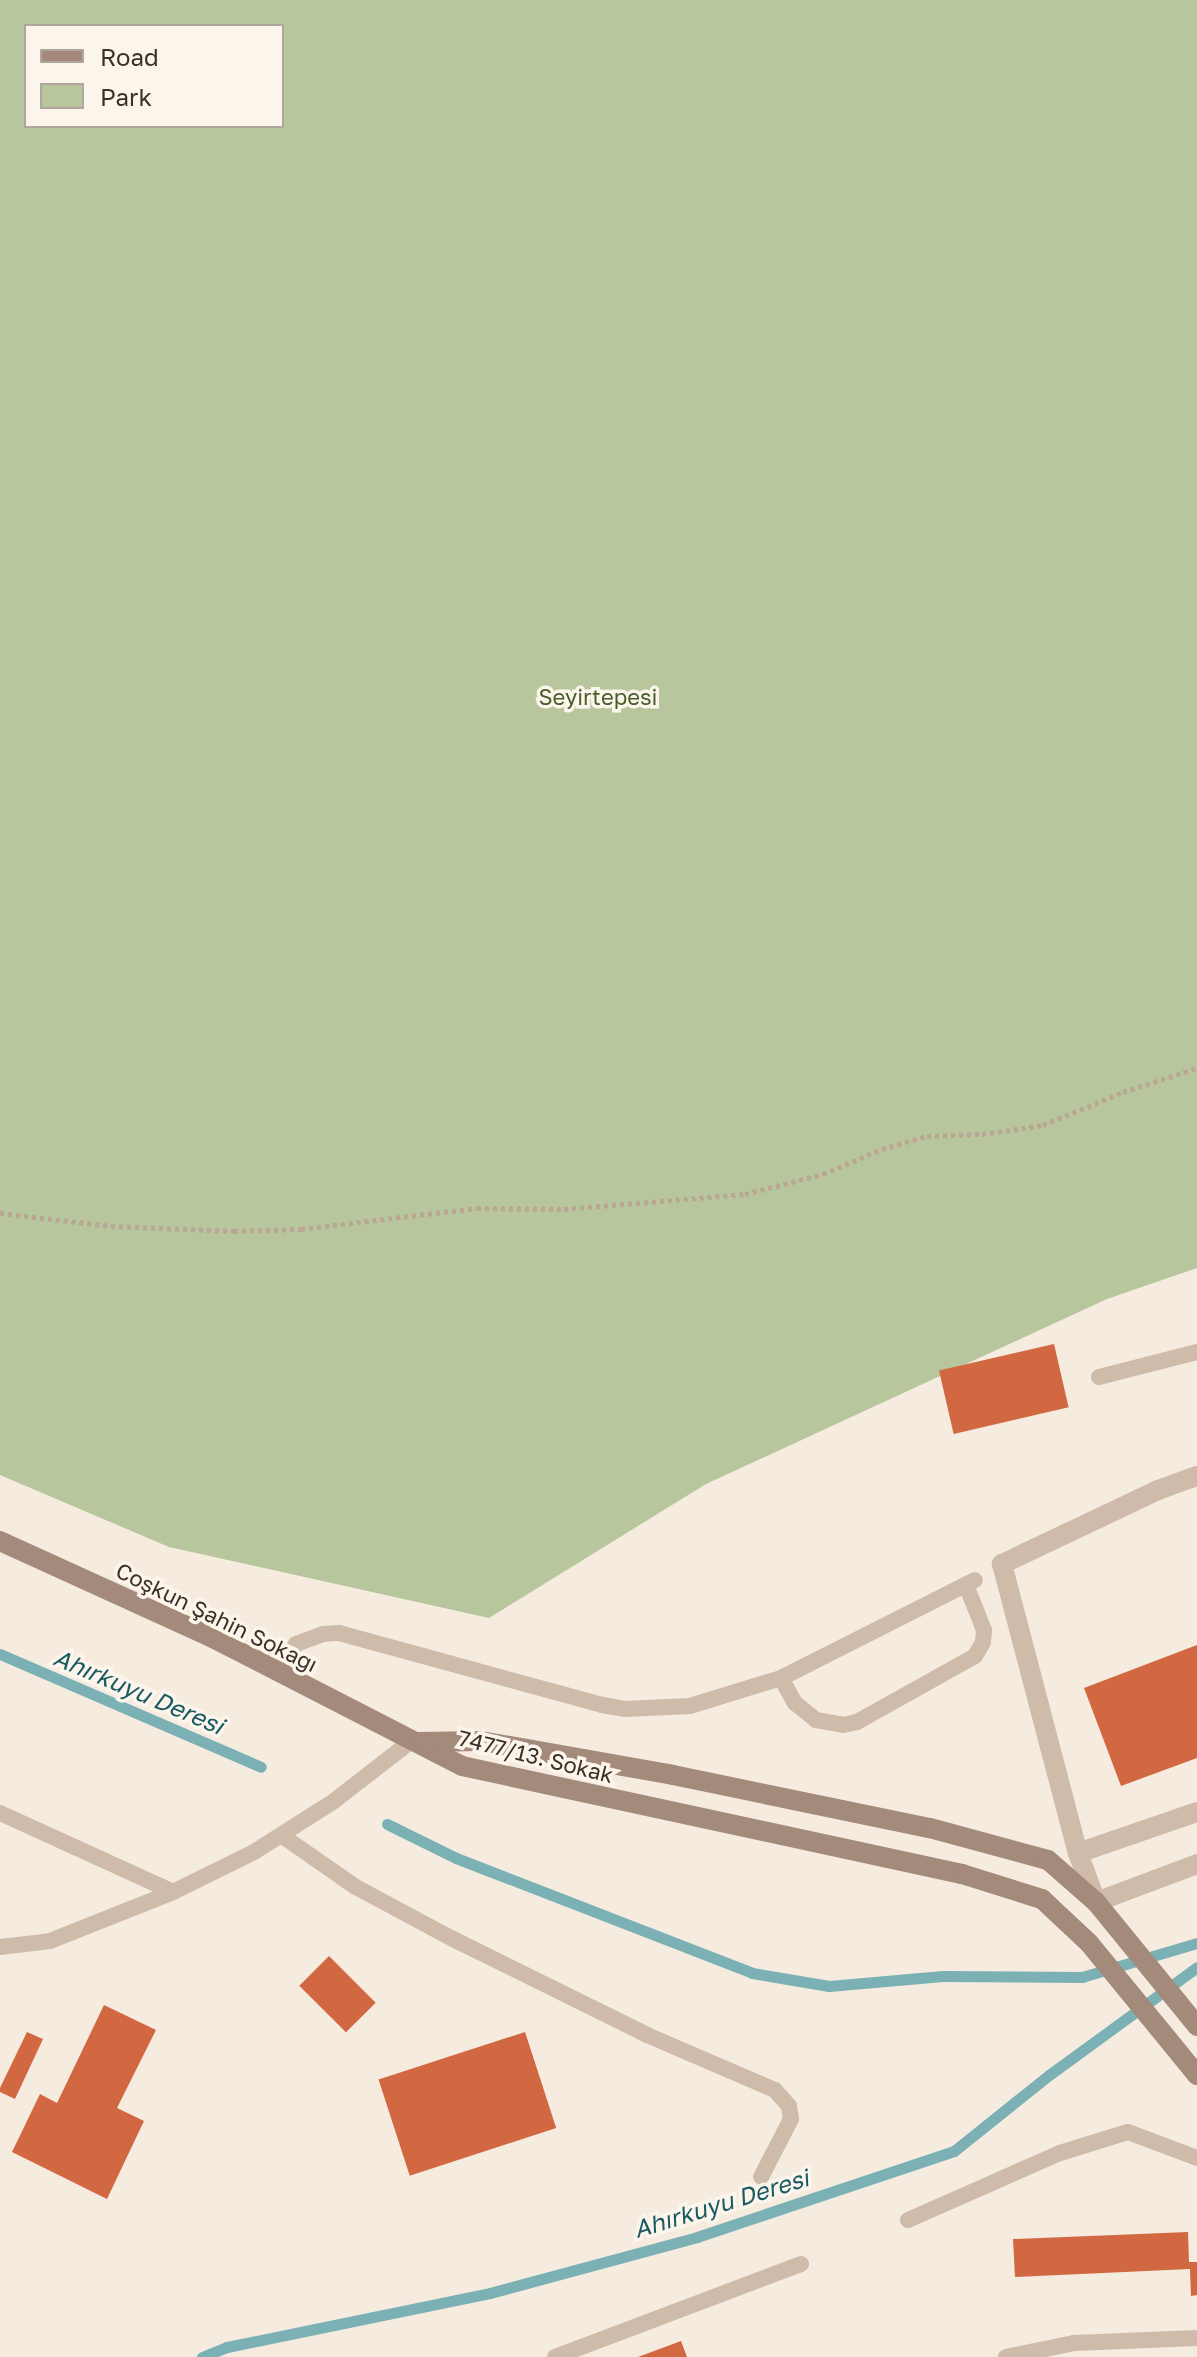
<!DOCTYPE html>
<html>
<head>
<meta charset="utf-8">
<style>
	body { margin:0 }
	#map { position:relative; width:1197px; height:2357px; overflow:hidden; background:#f5ebdf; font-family:"Golos Text",sans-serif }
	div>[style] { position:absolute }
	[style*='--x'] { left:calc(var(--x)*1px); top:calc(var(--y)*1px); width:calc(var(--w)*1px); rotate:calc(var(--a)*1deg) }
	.green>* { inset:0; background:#b7c69d }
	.stream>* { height:11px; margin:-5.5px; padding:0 5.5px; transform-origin:5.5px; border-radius:5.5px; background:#7bb1b5 }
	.building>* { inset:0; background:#d16841; transform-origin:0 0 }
	.path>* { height:5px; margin-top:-2.5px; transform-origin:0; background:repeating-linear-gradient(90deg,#bba593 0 4px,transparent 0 8px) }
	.lane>* { height:16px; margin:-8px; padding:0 8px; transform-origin:8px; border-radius:8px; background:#cfbba9 }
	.street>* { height:20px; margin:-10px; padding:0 10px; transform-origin:10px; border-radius:10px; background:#cfbba9 }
	.secondary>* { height:20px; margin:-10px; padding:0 10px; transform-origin:10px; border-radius:10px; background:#a38a7a }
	span { translate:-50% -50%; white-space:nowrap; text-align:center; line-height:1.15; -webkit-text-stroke:7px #fcf5ec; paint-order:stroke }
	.park-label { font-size:22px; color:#495d2a }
	.street-label { font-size:22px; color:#3c3029 }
	.water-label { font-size:24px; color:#1a5b62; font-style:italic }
	.legend { position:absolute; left:24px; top:24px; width:260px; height:104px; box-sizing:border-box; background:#fcf5ec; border:2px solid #afa69e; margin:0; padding:10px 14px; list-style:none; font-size:24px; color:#3c3029 }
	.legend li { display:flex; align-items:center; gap:16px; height:40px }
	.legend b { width:40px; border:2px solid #afa69e }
</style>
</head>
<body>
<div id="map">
	<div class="green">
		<div style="clip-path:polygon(evenodd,0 0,1197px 0,1197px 1268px,1107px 1299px,706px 1484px,489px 1618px,169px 1547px,0 1475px,0 0,26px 26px,282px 26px,282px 126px,26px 126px,26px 26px)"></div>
	</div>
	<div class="stream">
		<div style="--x:0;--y:1654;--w:284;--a:23.4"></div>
		<div style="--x:387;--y:1824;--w:77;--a:26.2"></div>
		<div style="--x:456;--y:1858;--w:318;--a:21.2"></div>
		<div style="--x:752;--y:1973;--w:78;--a:9.6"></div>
		<div style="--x:829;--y:1986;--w:114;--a:-5"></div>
		<div style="--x:943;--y:1976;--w:139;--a:0.4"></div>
		<div style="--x:1082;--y:1977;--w:120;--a:-16.5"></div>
		<div style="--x:202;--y:2357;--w:27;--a:-22"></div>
		<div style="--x:227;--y:2347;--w:268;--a:-11.6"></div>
		<div style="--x:490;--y:2293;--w:214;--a:-15.1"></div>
		<div style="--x:697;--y:2237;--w:271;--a:-18.5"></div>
		<div style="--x:954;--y:2151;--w:122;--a:-38.7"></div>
		<div style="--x:1049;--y:2075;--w:183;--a:-36.1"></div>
	</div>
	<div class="building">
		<div style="left:1054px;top:1344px;width:65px;height:118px;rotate:77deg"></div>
		<div style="clip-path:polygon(1197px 1645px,1197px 1758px,1121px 1786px,1084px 1688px)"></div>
		<div style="left:329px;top:1956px;width:66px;height:42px;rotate:45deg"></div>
		<div style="clip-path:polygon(104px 2005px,156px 2030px,117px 2108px,144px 2121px,107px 2199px,12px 2152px,40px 2094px,57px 2103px)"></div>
		<div style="clip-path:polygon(27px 2032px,43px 2039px,15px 2099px,0 2092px,0 2088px)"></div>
		<div style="left:525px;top:2032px;width:101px;height:154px;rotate:72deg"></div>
		<div style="clip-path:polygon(1188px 2232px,1189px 2262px,1197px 2262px,1197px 2295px,1191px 2296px,1190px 2269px,1015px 2277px,1013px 2239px)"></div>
		<div style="clip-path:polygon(681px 2341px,687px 2357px,638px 2357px)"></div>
	</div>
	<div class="path">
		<div style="--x:0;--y:1213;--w:112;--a:6.7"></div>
		<div style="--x:111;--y:1226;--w:123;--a:2.3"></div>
		<div style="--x:234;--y:1231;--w:67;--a:-1.7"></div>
		<div style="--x:301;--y:1229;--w:177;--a:-6.8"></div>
		<div style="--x:477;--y:1208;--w:87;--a:0.7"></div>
		<div style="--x:564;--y:1209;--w:182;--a:-4.7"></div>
		<div style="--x:745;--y:1194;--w:81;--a:-14.4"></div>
		<div style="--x:823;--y:1174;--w:64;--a:-23"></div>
		<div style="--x:882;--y:1149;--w:47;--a:-16.1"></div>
		<div style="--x:927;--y:1136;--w:55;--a:-2.1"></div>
		<div style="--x:982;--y:1134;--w:62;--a:-8.4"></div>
		<div style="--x:1043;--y:1125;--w:87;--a:-22.4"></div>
		<div style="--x:1123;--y:1092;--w:78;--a:-18"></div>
	</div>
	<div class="lane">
		<div style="--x:1099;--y:1377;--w:101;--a:-14.3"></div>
		<div style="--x:276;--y:1672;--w:34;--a:-54"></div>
		<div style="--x:296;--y:1644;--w:29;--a:-20"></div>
		<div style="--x:323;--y:1634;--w:16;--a:-4"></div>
		<div style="--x:339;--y:1633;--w:273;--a:15.3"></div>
		<div style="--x:602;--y:1705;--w:23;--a:10"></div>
		<div style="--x:625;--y:1709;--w:65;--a:-2.6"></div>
		<div style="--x:690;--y:1706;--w:95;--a:-17.1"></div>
		<div style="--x:781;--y:1678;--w:217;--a:-26.8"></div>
		<div style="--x:781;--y:1678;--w:29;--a:61"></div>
		<div style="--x:795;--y:1703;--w:27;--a:39"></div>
		<div style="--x:816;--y:1720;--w:27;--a:10"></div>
		<div style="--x:843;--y:1725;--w:14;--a:-12"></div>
		<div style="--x:857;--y:1722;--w:135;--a:-29.2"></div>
		<div style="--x:975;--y:1656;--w:16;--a:-60"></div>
		<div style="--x:983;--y:1642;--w:12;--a:-85"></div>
		<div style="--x:984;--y:1630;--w:48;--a:-111.8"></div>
		<div style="--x:0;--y:1813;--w:190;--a:24.5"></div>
		<div style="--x:173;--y:1892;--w:90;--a:-26.3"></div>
		<div style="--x:254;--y:1852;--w:95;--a:-32.5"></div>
		<div style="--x:334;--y:1801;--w:96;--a:-37.8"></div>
		<div style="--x:281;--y:1835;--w:89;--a:34.9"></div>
		<div style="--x:354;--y:1886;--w:110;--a:28.2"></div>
		<div style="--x:451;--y:1938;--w:219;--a:26.3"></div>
		<div style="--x:647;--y:2035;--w:139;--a:23.3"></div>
		<div style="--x:775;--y:2090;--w:21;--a:49"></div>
		<div style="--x:789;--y:2106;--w:13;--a:81"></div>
		<div style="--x:791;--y:2119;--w:65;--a:117.3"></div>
		<div style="--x:0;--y:1947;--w:50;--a:-6.8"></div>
		<div style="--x:50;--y:1941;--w:132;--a:-21.7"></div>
		<div style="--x:908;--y:2220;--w:166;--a:-23.8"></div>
		<div style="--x:1060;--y:2153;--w:71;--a:-17.2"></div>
		<div style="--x:1128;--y:2132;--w:74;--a:20.6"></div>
		<div style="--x:555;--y:2357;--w:263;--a:-20.7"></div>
		<div style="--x:1006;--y:2357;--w:69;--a:-11.6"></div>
		<div style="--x:1074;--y:2343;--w:123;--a:-2.3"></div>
	</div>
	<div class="street">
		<div style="--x:1197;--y:1476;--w:41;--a:160.3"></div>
		<div style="--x:1158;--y:1490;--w:173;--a:154.6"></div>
		<div style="--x:1002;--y:1564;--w:299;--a:75.3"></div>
		<div style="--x:1078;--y:1853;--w:52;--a:69.8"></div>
		<div style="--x:1096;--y:1902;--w:108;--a:-20.6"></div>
		<div style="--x:1078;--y:1853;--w:126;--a:-19"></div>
	</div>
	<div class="secondary">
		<div style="--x:0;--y:1541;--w:232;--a:24.5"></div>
		<div style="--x:211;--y:1637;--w:282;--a:27.2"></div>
		<div style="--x:462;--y:1766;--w:512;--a:12.19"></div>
		<div style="--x:962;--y:1874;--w:84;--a:17.4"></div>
		<div style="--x:1042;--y:1899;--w:64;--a:43.1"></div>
		<div style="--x:1089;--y:1943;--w:171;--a:50.7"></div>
		<div style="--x:418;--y:1742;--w:63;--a:-0.9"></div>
		<div style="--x:481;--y:1741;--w:195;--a:10"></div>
		<div style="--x:673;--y:1775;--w:262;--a:11.7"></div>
		<div style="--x:930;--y:1828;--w:122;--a:15.2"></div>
		<div style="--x:1048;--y:1860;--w:64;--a:41.2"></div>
		<div style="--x:1096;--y:1902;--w:160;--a:50.8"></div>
	</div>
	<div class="park-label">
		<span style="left:598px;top:697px">Seyirtepesi</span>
	</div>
	<div class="street-label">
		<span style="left:217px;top:1617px;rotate:26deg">Coşkun Şahin Sokağı</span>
		<span style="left:536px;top:1756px;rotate:14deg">7477/13. Sokak</span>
	</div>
	<div class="water-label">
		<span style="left:139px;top:1691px;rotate:23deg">Ahırkuyu Deresi</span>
		<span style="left:721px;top:2203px;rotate:-17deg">Ahırkuyu Deresi</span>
	</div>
	<ul class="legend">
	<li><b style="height:10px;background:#a38a7a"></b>Road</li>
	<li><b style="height:22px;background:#b7c69d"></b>Park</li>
	</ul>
</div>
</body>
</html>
